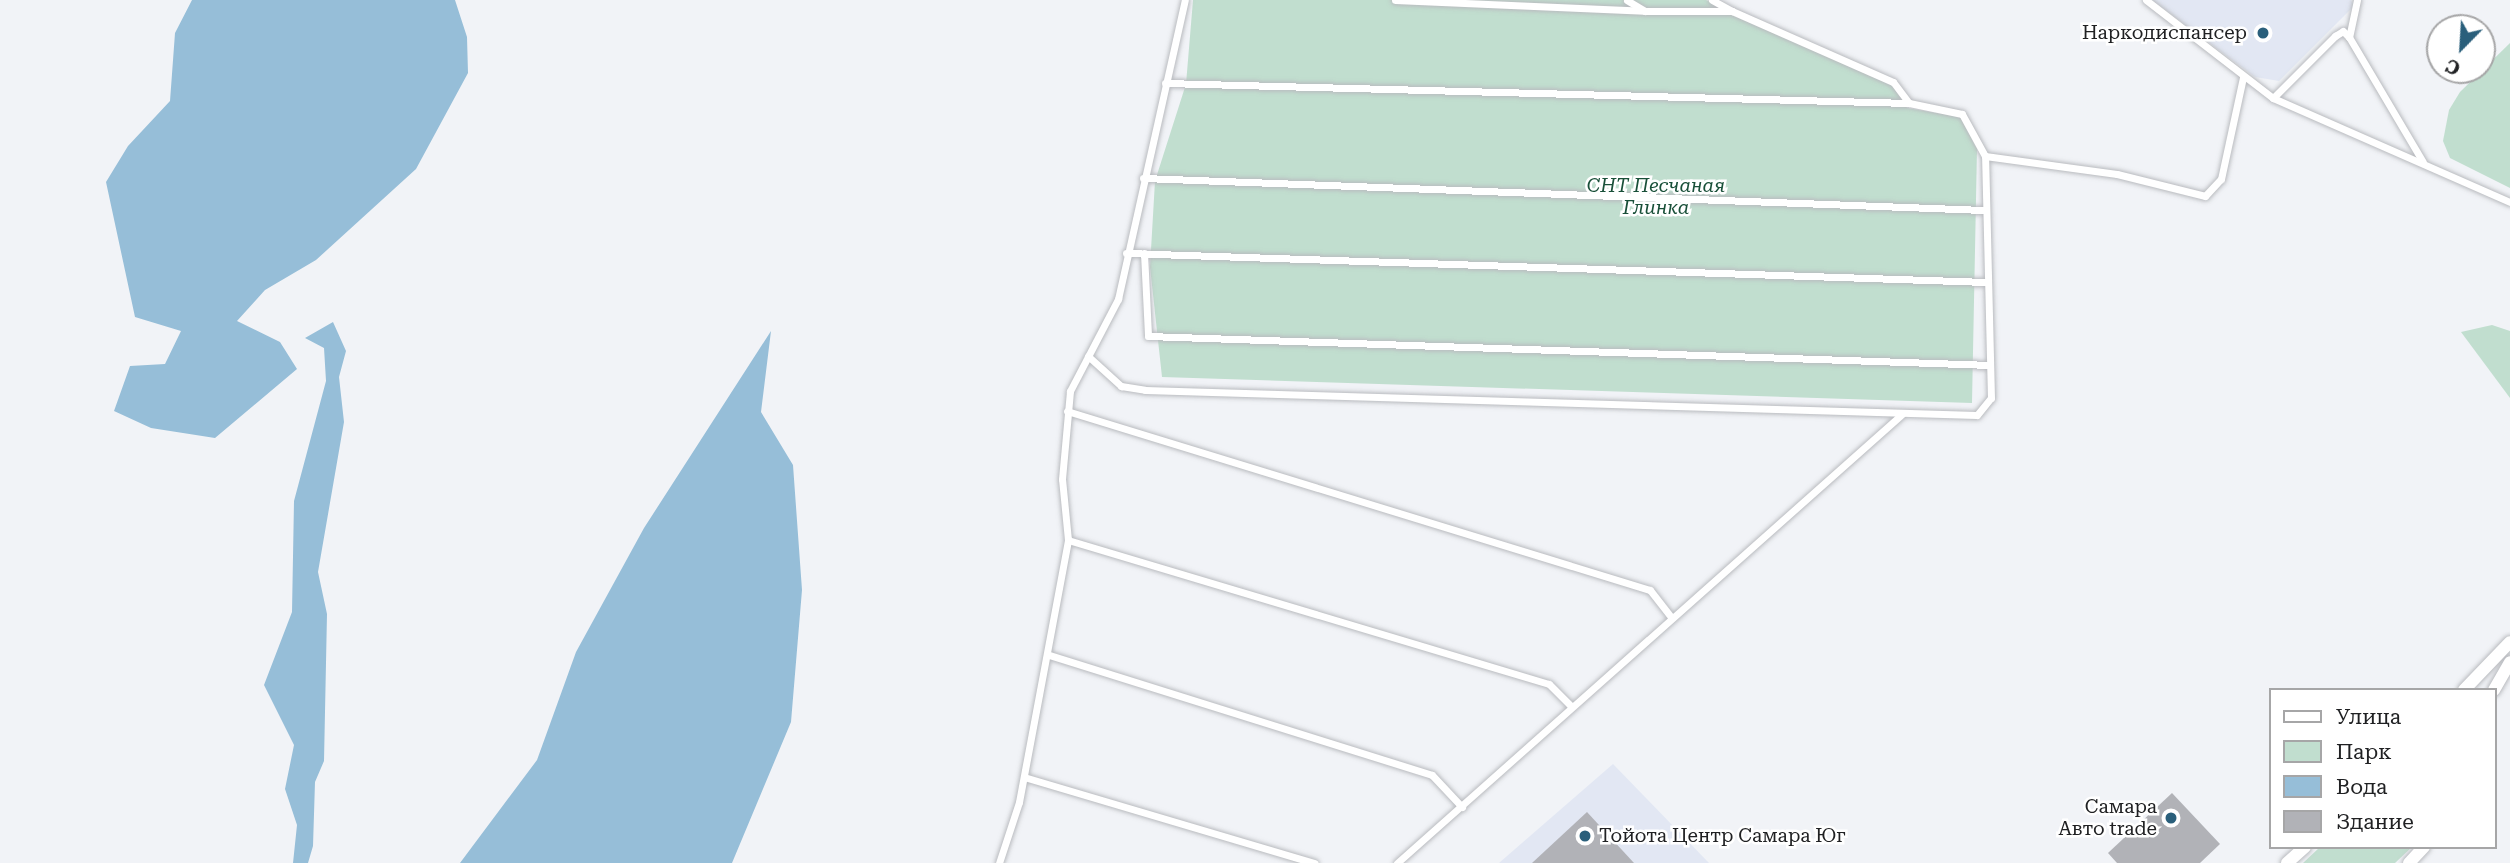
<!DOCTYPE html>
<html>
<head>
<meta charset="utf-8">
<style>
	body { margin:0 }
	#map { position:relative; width:2510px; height:863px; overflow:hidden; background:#f1f3f7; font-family:"Roboto Serif",serif }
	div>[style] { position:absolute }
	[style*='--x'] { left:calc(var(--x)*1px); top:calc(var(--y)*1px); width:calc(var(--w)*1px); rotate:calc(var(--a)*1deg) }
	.built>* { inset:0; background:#e2e7f3 }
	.green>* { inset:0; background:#c1decf }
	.water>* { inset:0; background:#96bed8 }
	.building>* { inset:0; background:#b1b2b7 }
	.roads { filter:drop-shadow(0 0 2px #b9bbbf) drop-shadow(0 0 2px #b9bbbf) }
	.street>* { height:7px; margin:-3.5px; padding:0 3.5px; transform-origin:3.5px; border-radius:3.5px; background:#fff }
	.primary>* { height:12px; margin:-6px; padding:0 6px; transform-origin:6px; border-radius:6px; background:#fff }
	.dots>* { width:19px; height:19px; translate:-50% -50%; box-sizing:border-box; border:4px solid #fff; border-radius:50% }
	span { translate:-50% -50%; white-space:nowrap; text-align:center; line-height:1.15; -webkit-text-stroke:5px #fff; paint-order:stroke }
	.poi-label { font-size:19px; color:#202123 }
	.right { translate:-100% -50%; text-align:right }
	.left { translate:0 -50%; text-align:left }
	.park-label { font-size:19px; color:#195039; font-style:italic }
	.legend { position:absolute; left:2269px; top:688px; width:228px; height:161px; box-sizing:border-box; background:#fff; border:2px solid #a6a6a7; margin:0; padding:9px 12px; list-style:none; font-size:21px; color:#202123 }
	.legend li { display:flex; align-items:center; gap:14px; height:35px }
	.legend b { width:35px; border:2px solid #a6a6a7 }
	.north { position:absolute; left:2426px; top:14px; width:70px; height:70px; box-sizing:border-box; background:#fff; border:2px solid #a6a6a7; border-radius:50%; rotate:204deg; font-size:19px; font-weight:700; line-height:28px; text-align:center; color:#202123 }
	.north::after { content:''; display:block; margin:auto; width:24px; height:32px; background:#2a5f7b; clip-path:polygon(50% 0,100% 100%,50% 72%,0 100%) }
</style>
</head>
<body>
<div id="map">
	<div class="built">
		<div style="clip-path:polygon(2152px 0,2351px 0,2354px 6px,2279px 81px,2255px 77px)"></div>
		<div style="clip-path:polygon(1613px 764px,1709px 863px,1499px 863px)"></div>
	</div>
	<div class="green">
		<div style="clip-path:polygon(1193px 0,1706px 0,1892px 85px,1907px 108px,1960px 117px,1977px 149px,1972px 403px,1162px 377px,1150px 267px,1155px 181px,1186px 84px)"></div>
		<div style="clip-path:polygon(2510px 43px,2510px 188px,2450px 158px,2443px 141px,2449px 110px,2460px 92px)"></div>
		<div style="clip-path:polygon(2492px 325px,2510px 331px,2510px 398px,2461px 332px)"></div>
		<div style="clip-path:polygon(2320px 847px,2412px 847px,2395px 863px,2303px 863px)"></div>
	</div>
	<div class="water">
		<div style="clip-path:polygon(192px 0,455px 0,467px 37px,468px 73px,416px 169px,316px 260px,265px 290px,237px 321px,280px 342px,297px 369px,215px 438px,151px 428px,114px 411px,130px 366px,165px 364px,181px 331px,135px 317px,106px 182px,128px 146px,170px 101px,175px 33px)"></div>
		<div style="clip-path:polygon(333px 322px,346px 351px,339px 377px,344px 422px,318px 572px,327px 614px,324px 761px,315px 782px,313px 846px,308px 863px,293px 863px,297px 825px,285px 789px,294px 745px,264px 685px,292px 612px,294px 501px,326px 381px,324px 348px,305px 338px)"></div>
		<div style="clip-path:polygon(771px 331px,761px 412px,793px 465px,802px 590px,791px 722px,732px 863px,460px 863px,537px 760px,576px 652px,644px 528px)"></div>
	</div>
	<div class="building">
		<div style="clip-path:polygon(2172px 793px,2220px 844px,2200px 863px,2117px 863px,2108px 853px)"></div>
		<div style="clip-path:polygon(1587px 812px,1634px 863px,1532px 863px)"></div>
	</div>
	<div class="roads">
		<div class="street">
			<div style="--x:1395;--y:0;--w:249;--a:2.5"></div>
			<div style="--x:1712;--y:0;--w:23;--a:29"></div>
			<div style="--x:2146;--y:0;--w:160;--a:37.7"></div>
			<div style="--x:2273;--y:98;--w:259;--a:23.7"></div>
			<div style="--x:2357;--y:0;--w:38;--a:102"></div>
			<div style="--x:2349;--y:37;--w:145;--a:59.4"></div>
			<div style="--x:1165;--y:83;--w:744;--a:1.54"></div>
			<div style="--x:2273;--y:98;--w:88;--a:-45"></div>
			<div style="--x:2335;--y:36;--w:9;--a:-32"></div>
			<div style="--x:2343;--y:31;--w:8;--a:45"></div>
			<div style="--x:1985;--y:156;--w:133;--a:7.8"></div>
			<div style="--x:2117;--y:174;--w:91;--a:14"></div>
			<div style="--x:2205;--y:196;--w:23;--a:-47"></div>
			<div style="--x:2221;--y:179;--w:104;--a:-77.8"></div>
			<div style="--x:1143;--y:178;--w:843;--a:2.18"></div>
			<div style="--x:1126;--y:253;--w:860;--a:1.93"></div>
			<div style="--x:1144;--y:253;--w:83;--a:87.2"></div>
			<div style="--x:1148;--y:336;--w:842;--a:1.97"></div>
			<div style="--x:1088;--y:356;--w:45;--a:42.3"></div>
			<div style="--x:1121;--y:386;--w:24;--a:9"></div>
			<div style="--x:1145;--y:390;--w:832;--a:1.72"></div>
			<div style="--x:1977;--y:415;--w:22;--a:-51"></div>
			<div style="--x:1991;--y:398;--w:242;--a:-91.4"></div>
			<div style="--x:1985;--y:156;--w:48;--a:-118.7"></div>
			<div style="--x:1962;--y:114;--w:54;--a:-168.3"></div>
			<div style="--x:1909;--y:103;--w:26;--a:-127"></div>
			<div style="--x:1893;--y:82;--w:176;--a:-156.2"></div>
			<div style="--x:1732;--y:11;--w:87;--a:180"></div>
			<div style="--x:1645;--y:11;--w:21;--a:-149"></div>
			<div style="--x:1067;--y:411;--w:610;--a:17.07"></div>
			<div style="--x:1650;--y:590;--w:34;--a:52"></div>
			<div style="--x:1068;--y:540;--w:502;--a:16.67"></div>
			<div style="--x:1549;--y:684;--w:30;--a:45"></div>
			<div style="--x:1049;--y:655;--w:401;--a:17.4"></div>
			<div style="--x:1432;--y:775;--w:44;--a:46.8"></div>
			<div style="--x:1024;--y:777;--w:303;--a:16.5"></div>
			<div style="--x:999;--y:863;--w:64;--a:-71.8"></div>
			<div style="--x:1019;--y:802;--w:267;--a:-79.4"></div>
			<div style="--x:1068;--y:540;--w:61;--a:-95.6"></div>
			<div style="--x:1062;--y:479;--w:88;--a:-84.8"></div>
			<div style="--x:1070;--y:391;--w:104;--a:-62.4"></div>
			<div style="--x:1118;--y:299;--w:306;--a:-77.4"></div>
			<div style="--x:1397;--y:863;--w:676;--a:-41.64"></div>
		</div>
		<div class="primary">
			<div style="--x:2464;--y:690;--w:66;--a:-46.2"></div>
			<div style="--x:2494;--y:690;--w:32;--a:-60"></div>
			<div style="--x:2287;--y:863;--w:24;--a:-42"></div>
			<div style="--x:2409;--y:863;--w:22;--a:-47"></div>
		</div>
	</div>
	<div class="dots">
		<div style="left:2263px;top:33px;background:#2a5f7b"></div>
		<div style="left:2171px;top:818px;background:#2a5f7b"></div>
		<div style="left:1585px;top:836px;background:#2a5f7b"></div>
	</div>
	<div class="poi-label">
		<span class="right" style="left:2247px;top:33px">Наркодиспансер</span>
		<span class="right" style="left:2157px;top:818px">Самара<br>Авто trade</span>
		<span class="left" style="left:1599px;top:836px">Тойота Центр Самара Юг</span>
	</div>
	<div class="park-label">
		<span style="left:1656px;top:197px">СНТ Песчаная<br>Глинка</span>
	</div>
	<ul class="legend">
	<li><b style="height:9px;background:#fff"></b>Улица</li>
	<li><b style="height:19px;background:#c1decf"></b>Парк</li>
	<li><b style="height:19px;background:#96bed8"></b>Вода</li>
	<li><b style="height:19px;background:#b1b2b7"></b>Здание</li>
	</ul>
	<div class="north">С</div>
</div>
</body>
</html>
